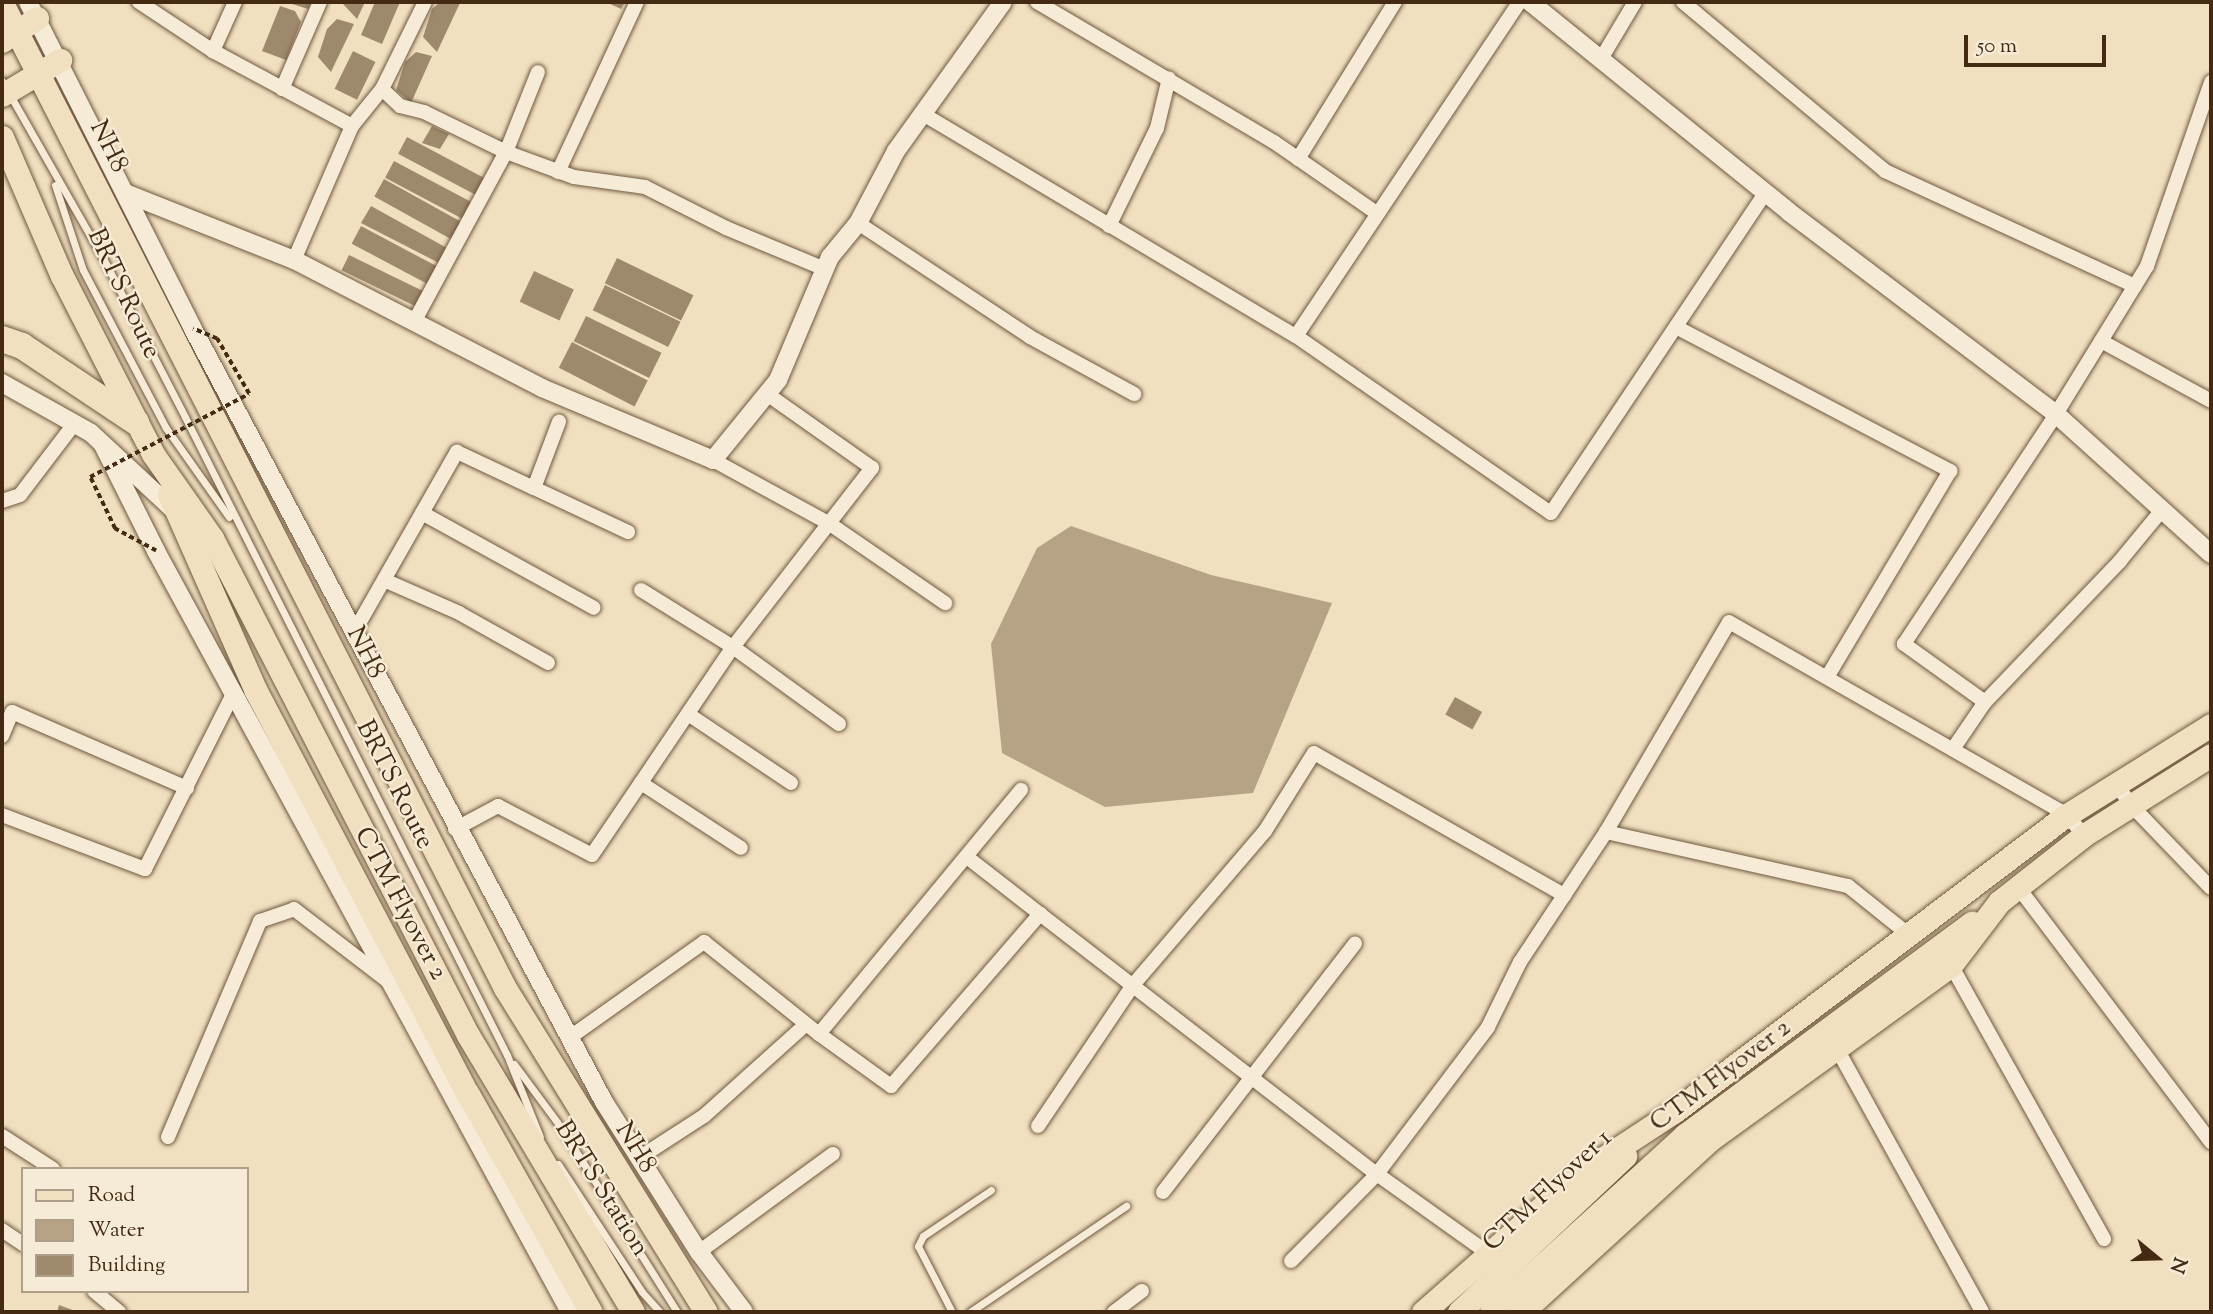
<!DOCTYPE html>
<html>
<head>
<meta charset="utf-8">
<style>
	body { margin:0 }
	#map { position:relative; width:2213px; height:1314px; overflow:hidden; background:#f1e0c0; font-family:"Sorts Mill Goudy",serif }
	div>[style] { position:absolute }
	[style*='--x'] { left:calc(var(--x)*1px); top:calc(var(--y)*1px); width:calc(var(--w)*1px); rotate:calc(var(--a)*1deg) }
	.water>* { inset:0; background:#b6a285 }
	.building>* { inset:0; background:#9e896d; transform-origin:0 0 }
	.roads { filter:drop-shadow(0 0 2px #6f583e) drop-shadow(0 0 2px #6f583e) }
	.service>* { height:7px; margin:-3.5px; padding:0 3.5px; transform-origin:3.5px; border-radius:3.5px; background:#f6ebd6 }
	.minor>* { height:14px; margin:-7px; padding:0 7px; transform-origin:7px; border-radius:7px; background:#f6ebd6 }
	.tertiary>* { height:18px; margin:-9px; padding:0 9px; transform-origin:9px; border-radius:9px; background:#f6ebd6 }
	.primary>* { height:23px; margin:-11.5px; padding:0 11.5px; transform-origin:11.5px; border-radius:11.5px; background:#f1e0c0 }
	.motorway>* { height:26px; margin:-13px; padding:0 13px; transform-origin:13px; border-radius:13px; background:#f1e0c0 }
	.path-bridge>* { height:3.5px; margin-top:-1.75px; transform-origin:0; background:repeating-linear-gradient(90deg,#442a13 0 5px,transparent 0 8.5px) }
	span { translate:-50% -50%; white-space:nowrap; text-align:center; line-height:1.15; -webkit-text-stroke:5px #f6ebd6; paint-order:stroke }
	.street-label { font-size:26px; color:#442a13 }
	.frame { position:absolute; inset:0; border:4px solid #442a13; pointer-events:none }
	.legend { position:absolute; left:21px; top:1167px; width:228px; height:126px; box-sizing:border-box; background:#f6ebd6; border:2px solid #af9e88; margin:0; padding:9px 12px; list-style:none; font-size:21px; color:#442a13 }
	.legend li { display:flex; align-items:center; gap:14px; height:35px }
	.legend b { width:35px; border:2px solid #af9e88 }
	.north { position:absolute; left:2122px; top:1223px; width:70px; height:70px; -webkit-text-stroke:5px #f6ebd6; paint-order:stroke; rotate:109deg; font-size:19px; font-weight:700; line-height:28px; text-align:center; color:#442a13 }
	.north::after { content:''; display:block; margin:auto; width:24px; height:32px; background:#442a13; clip-path:polygon(50% 0,100% 100%,50% 72%,0 100%) }
	.scale { position:absolute; left:1964px; top:35px; width:142px; height:32px; box-sizing:border-box; border:4px solid #442a13; border-top:0; padding-left:9px; font-size:21px; line-height:24px; white-space:nowrap; color:#442a13; -webkit-text-stroke:5px #f6ebd6; paint-order:stroke }
</style>
</head>
<body>
<div id="map">
	<div class="water">
		<div style="clip-path:polygon(1071px 526px,1211px 575px,1332px 603px,1253px 793px,1105px 807px,1002px 753px,991px 644px,1037px 548px)"></div>
	</div>
	<div class="building">
		<div style="clip-path:polygon(286px 2px,311px 2px,308px 9px)"></div>
		<div style="clip-path:polygon(344px 2px,365px 2px,357px 19px,343px 4px)"></div>
		<div style="clip-path:polygon(375px 2px,400px 2px,382px 44px,361px 35px)"></div>
		<div style="clip-path:polygon(440px 2px,460px 3px,437px 52px,423px 37px,432px 9px)"></div>
		<div style="clip-path:polygon(606px 2px,625px 2px,621px 9px)"></div>
		<div style="clip-path:polygon(280px 6px,295px 11px,301px 22px,286px 60px,262px 51px)"></div>
		<div style="clip-path:polygon(337px 19px,354px 24px,331px 72px,318px 57px,327px 29px)"></div>
		<div style="left:353px;top:51px;width:25px;height:42px;rotate:26deg"></div>
		<div style="clip-path:polygon(416px 52px,432px 56px,411px 103px,396px 90px,405px 62px)"></div>
		<div style="clip-path:polygon(432px 126px,449px 134px,440px 149px,422px 143px)"></div>
		<div style="left:407px;top:137px;width:87px;height:19px;rotate:28deg"></div>
		<div style="left:394px;top:161px;width:87px;height:19px;rotate:28deg"></div>
		<div style="left:384px;top:179px;width:88px;height:20px;rotate:29deg"></div>
		<div style="clip-path:polygon(371px 206px,447px 248px,439px 263px,361px 223px)"></div>
		<div style="left:361px;top:226px;width:86px;height:20px;rotate:28deg"></div>
		<div style="left:349px;top:255px;width:84px;height:17px;rotate:26deg"></div>
		<div style="left:617px;top:258px;width:85px;height:28px;rotate:26deg"></div>
		<div style="left:534px;top:271px;width:44px;height:34px;rotate:25deg"></div>
		<div style="left:605px;top:285px;width:84px;height:28px;rotate:26deg"></div>
		<div style="left:586px;top:316px;width:84px;height:28px;rotate:26deg"></div>
		<div style="left:572px;top:342px;width:85px;height:29px;rotate:27deg"></div>
		<div style="left:1455px;top:697px;width:31px;height:20px;rotate:29deg"></div>
		<div style="clip-path:polygon(59px 1305px,78px 1312px,57px 1312px)"></div>
	</div>
	<div class="roads">
		<div class="service">
			<div style="--x:2;--y:81;--w:204;--a:60.3"></div>
			<div style="--x:103;--y:258;--w:179;--a:62.7"></div>
			<div style="--x:185;--y:417;--w:715;--a:63.22"></div>
			<div style="--x:507;--y:1055;--w:88;--a:68.1"></div>
			<div style="--x:55;--y:185;--w:89;--a:71.8"></div>
			<div style="--x:83;--y:270;--w:178;--a:62.3"></div>
			<div style="--x:166;--y:428;--w:109;--a:54.7"></div>
			<div style="--x:514;--y:1064;--w:77;--a:53.4"></div>
			<div style="--x:560;--y:1126;--w:220;--a:57.8"></div>
			<div style="--x:558;--y:1164;--w:153;--a:56.7"></div>
			<div style="--x:642;--y:1292;--w:27;--a:48"></div>
			<div style="--x:952;--y:1312;--w:74;--a:-117.3"></div>
			<div style="--x:918;--y:1246;--w:11;--a:-63"></div>
			<div style="--x:923;--y:1236;--w:82;--a:-34.1"></div>
			<div style="--x:970;--y:1312;--w:189;--a:-34.2"></div>
		</div>
		<div class="minor">
			<div style="--x:139;--y:2;--w:89;--a:33.5"></div>
			<div style="--x:235;--y:2;--w:54;--a:114.2"></div>
			<div style="--x:213;--y:51;--w:158;--a:28.3"></div>
			<div style="--x:352;--y:126;--w:146;--a:113.4"></div>
			<div style="--x:1037;--y:2;--w:275;--a:30.6"></div>
			<div style="--x:1274;--y:142;--w:126;--a:34.7"></div>
			<div style="--x:1683;--y:2;--w:263;--a:39.9"></div>
			<div style="--x:1885;--y:171;--w:275;--a:24.7"></div>
			<div style="--x:1601;--y:59;--w:66;--a:-59.2"></div>
			<div style="--x:282;--y:89;--w:95;--a:-66.4"></div>
			<div style="--x:382;--y:89;--w:25;--a:43"></div>
			<div style="--x:400;--y:106;--w:25;--a:14"></div>
			<div style="--x:424;--y:112;--w:91;--a:26"></div>
			<div style="--x:506;--y:152;--w:72;--a:20.2"></div>
			<div style="--x:574;--y:177;--w:72;--a:8"></div>
			<div style="--x:645;--y:187;--w:91;--a:26.8"></div>
			<div style="--x:726;--y:228;--w:107;--a:22.5"></div>
			<div style="--x:923;--y:114;--w:434;--a:30.8"></div>
			<div style="--x:1296;--y:336;--w:402;--a:-56.2"></div>
			<div style="--x:352;--y:126;--w:48;--a:-51"></div>
			<div style="--x:382;--y:89;--w:97;--a:-63.7"></div>
			<div style="--x:1298;--y:159;--w:185;--a:-58.3"></div>
			<div style="--x:558;--y:172;--w:187;--a:-65.1"></div>
			<div style="--x:858;--y:223;--w:206;--a:33.5"></div>
			<div style="--x:1030;--y:337;--w:119;--a:28.7"></div>
			<div style="--x:1109;--y:226;--w:109;--a:-63.9"></div>
			<div style="--x:1157;--y:128;--w:51;--a:-76.5"></div>
			<div style="--x:414;--y:322;--w:193;--a:-61.6"></div>
			<div style="--x:506;--y:152;--w:86;--a:-68.2"></div>
			<div style="--x:1676;--y:327;--w:310;--a:27.7"></div>
			<div style="--x:1950;--y:471;--w:240;--a:120.8"></div>
			<div style="--x:1296;--y:336;--w:310;--a:34.8"></div>
			<div style="--x:1551;--y:513;--w:385;--a:-56.2"></div>
			<div style="--x:2101;--y:341;--w:125;--a:28.6"></div>
			<div style="--x:713;--y:460;--w:133;--a:28.7"></div>
			<div style="--x:830;--y:524;--w:140;--a:34.5"></div>
			<div style="--x:534;--y:488;--w:104;--a:25.1"></div>
			<div style="--x:2;--y:501;--w:19;--a:-18"></div>
			<div style="--x:20;--y:495;--w:89;--a:-52.7"></div>
			<div style="--x:422;--y:513;--w:196;--a:28.9"></div>
			<div style="--x:384;--y:580;--w:82;--a:23.7"></div>
			<div style="--x:459;--y:613;--w:102;--a:29.3"></div>
			<div style="--x:641;--y:590;--w:108;--a:31.8"></div>
			<div style="--x:733;--y:647;--w:131;--a:36"></div>
			<div style="--x:353;--y:634;--w:210;--a:-60.3"></div>
			<div style="--x:457;--y:452;--w:85;--a:25.1"></div>
			<div style="--x:534;--y:488;--w:71;--a:-69.3"></div>
			<div style="--x:1985;--y:702;--w:195;--a:-46.2"></div>
			<div style="--x:2120;--y:561;--w:66;--a:-50.5"></div>
			<div style="--x:688;--y:714;--w:124;--a:33.8"></div>
			<div style="--x:2;--y:736;--w:26;--a:-67"></div>
			<div style="--x:12;--y:712;--w:191;--a:23.5"></div>
			<div style="--x:1953;--y:749;--w:57;--a:-55.8"></div>
			<div style="--x:1985;--y:702;--w:100;--a:-144.4"></div>
			<div style="--x:1904;--y:644;--w:276;--a:-56.5"></div>
			<div style="--x:2056;--y:414;--w:174;--a:-58.4"></div>
			<div style="--x:2147;--y:266;--w:195;--a:-70.8"></div>
			<div style="--x:641;--y:783;--w:119;--a:33"></div>
			<div style="--x:2116;--y:784;--w:26;--a:54"></div>
			<div style="--x:2131;--y:805;--w:115;--a:46.1"></div>
			<div style="--x:2;--y:815;--w:153;--a:20.7"></div>
			<div style="--x:145;--y:869;--w:196;--a:-63.3"></div>
			<div style="--x:455;--y:829;--w:49;--a:-28.1"></div>
			<div style="--x:498;--y:806;--w:106;--a:27.5"></div>
			<div style="--x:592;--y:855;--w:251;--a:-55.9"></div>
			<div style="--x:733;--y:647;--w:227;--a:-52.2"></div>
			<div style="--x:872;--y:468;--w:128;--a:-144.8"></div>
			<div style="--x:1606;--y:832;--w:243;--a:-59.6"></div>
			<div style="--x:1729;--y:622;--w:389;--a:29.7"></div>
			<div style="--x:2067;--y:815;--w:26;--a:50"></div>
			<div style="--x:967;--y:857;--w:93;--a:38"></div>
			<div style="--x:2018;--y:887;--w:320;--a:52.9"></div>
			<div style="--x:1951;--y:965;--w:314;--a:60.8"></div>
			<div style="--x:819;--y:1034;--w:89;--a:35.8"></div>
			<div style="--x:891;--y:1086;--w:228;--a:-49.1"></div>
			<div style="--x:1040;--y:914;--w:426;--a:37.7"></div>
			<div style="--x:1377;--y:1174;--w:138;--a:35.5"></div>
			<div style="--x:569;--y:1038;--w:166;--a:-35.4"></div>
			<div style="--x:704;--y:942;--w:147;--a:38.7"></div>
			<div style="--x:819;--y:1034;--w:317;--a:-50.4"></div>
			<div style="--x:1836;--y:1047;--w:303;--a:61.1"></div>
			<div style="--x:1038;--y:1126;--w:170;--a:-56"></div>
			<div style="--x:1133;--y:985;--w:203;--a:-49.4"></div>
			<div style="--x:1265;--y:831;--w:92;--a:-57.9"></div>
			<div style="--x:1314;--y:753;--w:288;--a:29.6"></div>
			<div style="--x:2;--y:1136;--w:61;--a:32.9"></div>
			<div style="--x:168;--y:1137;--w:235;--a:-66.9"></div>
			<div style="--x:260;--y:921;--w:36;--a:-19"></div>
			<div style="--x:294;--y:909;--w:118;--a:37.5"></div>
			<div style="--x:639;--y:1158;--w:77;--a:-32.9"></div>
			<div style="--x:704;--y:1116;--w:137;--a:-42"></div>
			<div style="--x:1163;--y:1192;--w:314;--a:-52.3"></div>
			<div style="--x:2;--y:1230;--w:25;--a:34"></div>
			<div style="--x:699;--y:1252;--w:166;--a:-36.2"></div>
			<div style="--x:1291;--y:1261;--w:122;--a:-45.3"></div>
			<div style="--x:1377;--y:1174;--w:184;--a:-52.9"></div>
			<div style="--x:1488;--y:1027;--w:72;--a:-63.8"></div>
			<div style="--x:1520;--y:962;--w:156;--a:-56.5"></div>
			<div style="--x:1606;--y:832;--w:248;--a:12.6"></div>
			<div style="--x:1848;--y:886;--w:77;--a:38.7"></div>
			<div style="--x:94;--y:1291;--w:33;--a:40"></div>
			<div style="--x:1114;--y:1312;--w:35;--a:-37"></div>
		</div>
		<div class="tertiary">
			<div style="--x:28;--y:2;--w:366;--a:63.2"></div>
			<div style="--x:193;--y:329;--w:875;--a:62"></div>
			<div style="--x:604;--y:1102;--w:178;--a:57.7"></div>
			<div style="--x:699;--y:1252;--w:75;--a:53.1"></div>
			<div style="--x:1530;--y:2;--w:333;--a:39"></div>
			<div style="--x:1789;--y:212;--w:335;--a:37.1"></div>
			<div style="--x:2056;--y:414;--w:209;--a:42.1"></div>
			<div style="--x:125;--y:193;--w:182;--a:21.6"></div>
			<div style="--x:294;--y:260;--w:279;--a:27.3"></div>
			<div style="--x:542;--y:388;--w:186;--a:22.8"></div>
			<div style="--x:713;--y:460;--w:103;--a:-50.9"></div>
			<div style="--x:778;--y:380;--w:134;--a:-67.1"></div>
			<div style="--x:830;--y:257;--w:44;--a:-50.5"></div>
			<div style="--x:858;--y:223;--w:81;--a:-62.2"></div>
			<div style="--x:896;--y:151;--w:183;--a:-54.3"></div>
			<div style="--x:2;--y:383;--w:102;--a:29.3"></div>
			<div style="--x:91;--y:433;--w:115;--a:42.9"></div>
			<div style="--x:103;--y:445;--w:119;--a:63.4"></div>
			<div style="--x:156;--y:551;--w:866;--a:61.45"></div>
		</div>
		<div class="primary">
			<div style="--x:2;--y:3;--w:1106;--a:62.95"></div>
			<div style="--x:505;--y:988;--w:381;--a:58.2"></div>
			<div style="--x:2;--y:41;--w:42;--a:-33.3"></div>
			<div style="--x:2;--y:95;--w:68;--a:-31.1"></div>
			<div style="--x:2;--y:137;--w:151;--a:66.7"></div>
			<div style="--x:62;--y:276;--w:200;--a:62.9"></div>
			<div style="--x:153;--y:454;--w:103;--a:54.9"></div>
			<div style="--x:212;--y:538;--w:559;--a:62.75"></div>
			<div style="--x:468;--y:1035;--w:322;--a:59.2"></div>
			<div style="--x:169;--y:494;--w:215;--a:66.2"></div>
			<div style="--x:256;--y:691;--w:455;--a:62.3"></div>
			<div style="--x:468;--y:1094;--w:250;--a:60.6"></div>
			<div style="--x:1423;--y:1312;--w:212;--a:-41.4"></div>
			<div style="--x:1582;--y:1172;--w:111;--a:-33.3"></div>
			<div style="--x:1675;--y:1111;--w:491;--a:-37.1"></div>
			<div style="--x:2067;--y:815;--w:170;--a:-32"></div>
			<div style="--x:1459;--y:1312;--w:228;--a:-43.2"></div>
			<div style="--x:1491;--y:1312;--w:263;--a:-42.4"></div>
			<div style="--x:1685;--y:1135;--w:357;--a:-36.5"></div>
			<div style="--x:1522;--y:1312;--w:256;--a:-42.5"></div>
			<div style="--x:1711;--y:1139;--w:296;--a:-35.9"></div>
			<div style="--x:1951;--y:965;--w:79;--a:-52.7"></div>
			<div style="--x:1999;--y:902;--w:108;--a:-38.2"></div>
			<div style="--x:2084;--y:835;--w:150;--a:-32.2"></div>
		</div>
		<div class="motorway">
			<div style="--x:2;--y:339;--w:21;--a:19"></div>
			<div style="--x:22;--y:346;--w:137;--a:33.7"></div>
		</div>
	</div>
	<div class="path-bridge">
		<div style="--x:156;--y:551;--w:47;--a:-151.8"></div>
		<div style="--x:115;--y:529;--w:58;--a:-115.7"></div>
		<div style="--x:90;--y:477;--w:179;--a:-27.6"></div>
		<div style="--x:249;--y:394;--w:64;--a:-120.2"></div>
		<div style="--x:217;--y:339;--w:26;--a:-157"></div>
	</div>
	<div class="street-label">
		<span style="left:108px;top:147px;rotate:63deg">NH8</span>
		<span style="left:123px;top:294px;rotate:65deg">BRTS Route</span>
		<span style="left:365px;top:653px;rotate:63deg">NH8</span>
		<span style="left:394px;top:785px;rotate:63deg">BRTS Route</span>
		<span style="left:400px;top:904px;rotate:62deg">CTM Flyover 2</span>
		<span style="left:1721px;top:1076px;rotate:-37deg">CTM Flyover 2</span>
		<span style="left:635px;top:1148px;rotate:58deg">NH8</span>
		<span style="left:601px;top:1189px;rotate:58deg">BRTS Station</span>
		<span style="left:1548px;top:1191px;rotate:-43deg">CTM Flyover 1</span>
	</div>
	<div class="frame"></div>
	<ul class="legend">
	<li><b style="height:9px;background:#f1e0c0"></b>Road</li>
	<li><b style="height:19px;background:#b6a285"></b>Water</li>
	<li><b style="height:19px;background:#9e896d"></b>Building</li>
	</ul>
	<div class="north">N</div>
	<div class="scale">50 m</div>
</div>
</body>
</html>
